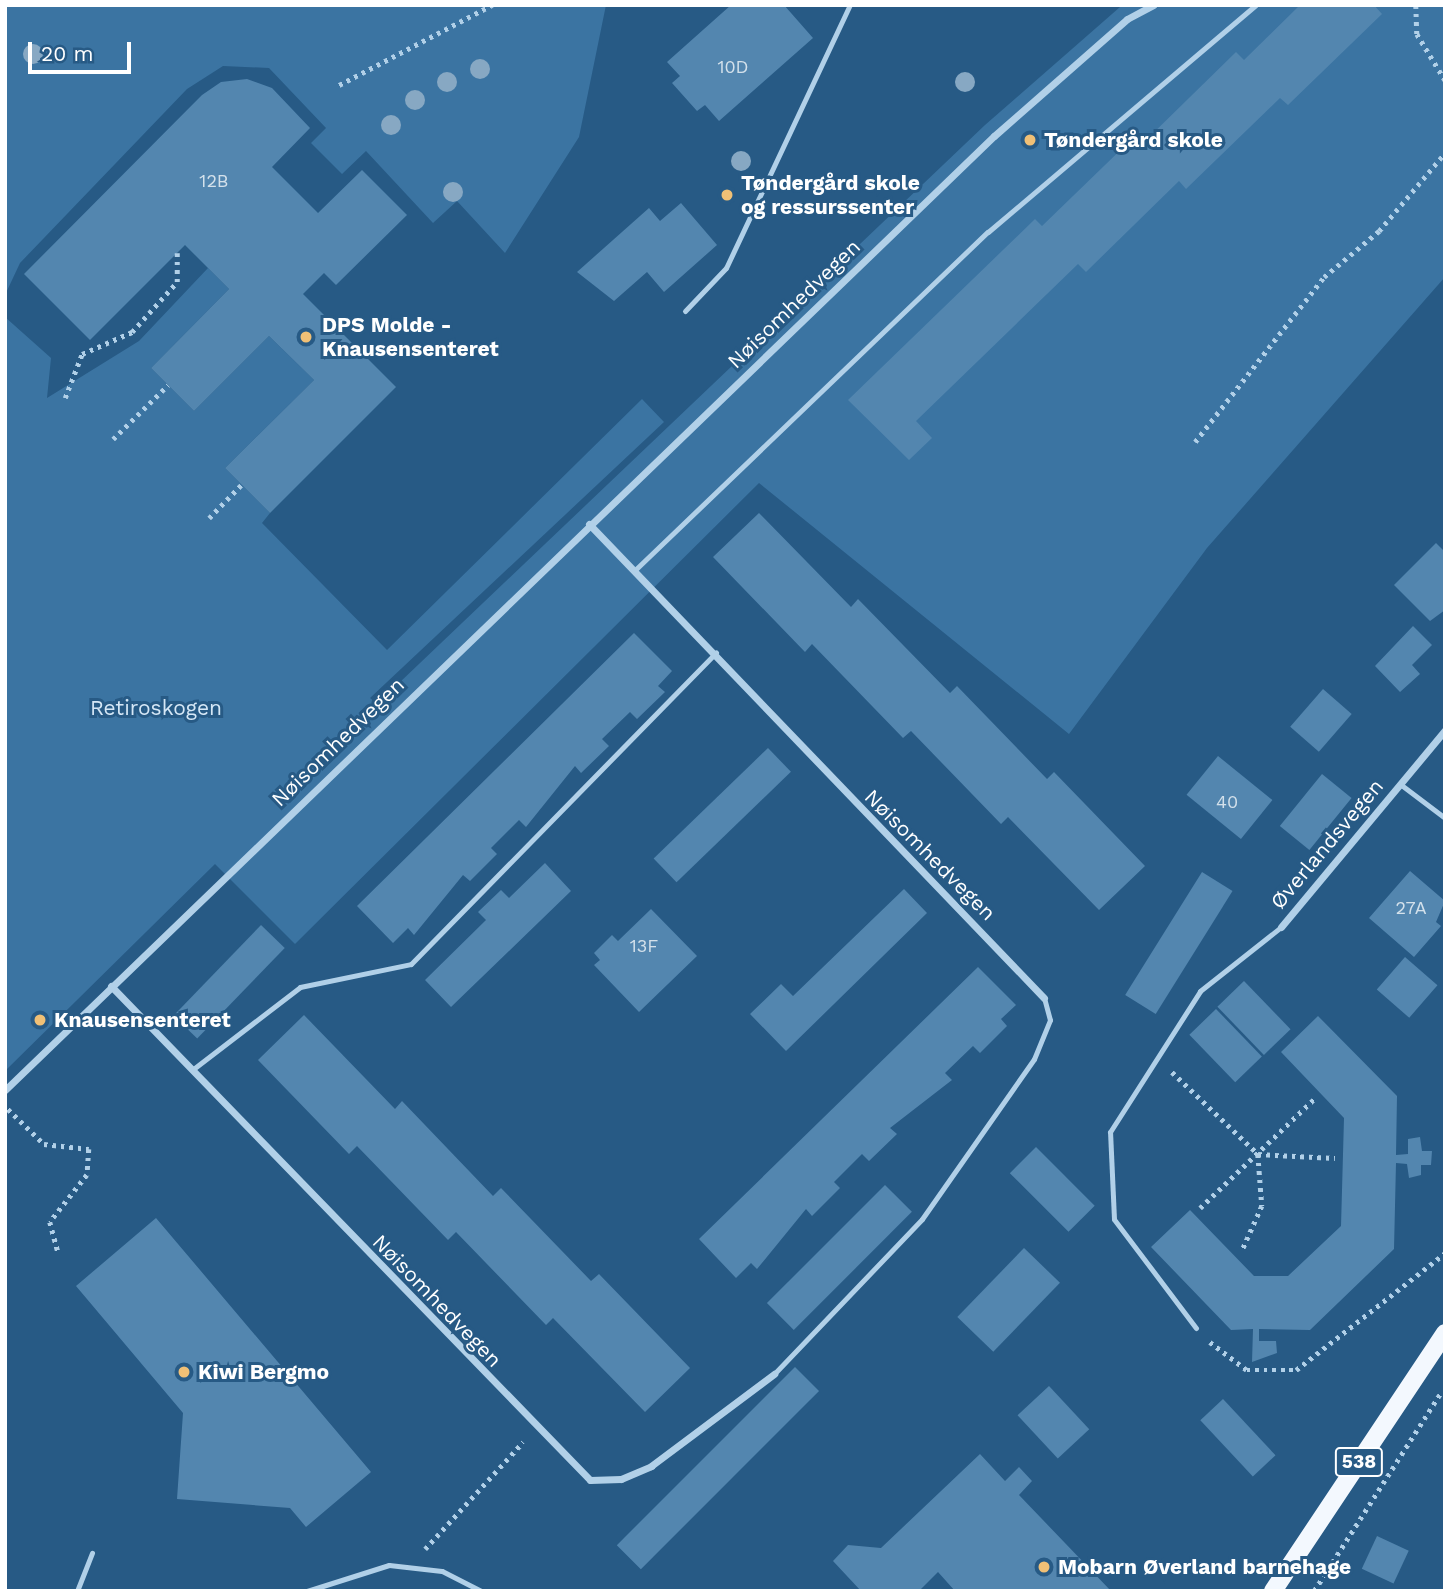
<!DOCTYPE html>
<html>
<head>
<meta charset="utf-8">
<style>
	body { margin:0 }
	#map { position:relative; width:1450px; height:1596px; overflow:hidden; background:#275a85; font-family:"Work Sans",sans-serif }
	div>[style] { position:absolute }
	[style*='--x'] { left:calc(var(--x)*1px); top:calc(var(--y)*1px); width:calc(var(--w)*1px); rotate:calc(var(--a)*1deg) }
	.green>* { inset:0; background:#3b74a2 }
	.building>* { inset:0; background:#5386af; transform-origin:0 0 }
	.path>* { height:4.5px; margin-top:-2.25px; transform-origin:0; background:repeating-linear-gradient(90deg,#b1d0e8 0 3.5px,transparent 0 8.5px) }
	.lane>* { height:5px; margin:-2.5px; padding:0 2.5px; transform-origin:2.5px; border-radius:2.5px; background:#b1d0e8 }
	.street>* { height:7px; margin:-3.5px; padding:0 3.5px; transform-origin:3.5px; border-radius:3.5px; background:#b1d0e8 }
	.primary>* { height:18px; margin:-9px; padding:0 9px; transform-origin:9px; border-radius:9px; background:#f3f8fe }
	.trees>* { width:20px; height:20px; margin:-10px; border-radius:50%; background:#87a8c3 }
	.dots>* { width:19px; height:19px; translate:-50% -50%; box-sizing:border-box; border:4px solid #275a85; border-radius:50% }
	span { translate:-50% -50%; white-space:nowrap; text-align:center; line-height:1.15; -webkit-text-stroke:6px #275a85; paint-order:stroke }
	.number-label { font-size:18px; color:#d4e1eb }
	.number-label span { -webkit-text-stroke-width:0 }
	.shield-label span { padding:2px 5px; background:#275a85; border:2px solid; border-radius:5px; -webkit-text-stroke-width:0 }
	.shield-label { font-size:19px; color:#fff; font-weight:700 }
	.poi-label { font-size:21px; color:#fff; font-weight:700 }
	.left { translate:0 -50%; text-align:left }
	.street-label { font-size:21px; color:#fff }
	.park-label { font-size:21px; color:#d5e7f6 }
	.frame { position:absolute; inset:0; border:7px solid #fff; pointer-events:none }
	.scale { position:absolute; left:28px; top:42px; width:103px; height:32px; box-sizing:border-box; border:4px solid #fff; border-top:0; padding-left:9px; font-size:21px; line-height:24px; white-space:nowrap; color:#fff; -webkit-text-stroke:5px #275a85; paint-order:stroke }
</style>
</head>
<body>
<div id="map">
	<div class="green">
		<div style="clip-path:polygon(5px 5px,606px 5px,579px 137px,505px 253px,457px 201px,433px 223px,366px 151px,342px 174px,311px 143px,326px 128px,269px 68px,223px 66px,187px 89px,20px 263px,5px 295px)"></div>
		<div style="clip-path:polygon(1445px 5px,1445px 277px,1207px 548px,1069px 734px,759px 483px,295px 944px,215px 864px,5px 1071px,5px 317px,51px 358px,47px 398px,139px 341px,208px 268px,229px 289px,151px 368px,194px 411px,269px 336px,314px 380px,225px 468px,270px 513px,262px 523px,387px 650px,642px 399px,664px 422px,370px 698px,377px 704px,985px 125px,1120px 7px)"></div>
	</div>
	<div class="building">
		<div style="clip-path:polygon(731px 5px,784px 5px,813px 38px,719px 121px,705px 105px,697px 111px,672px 83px,680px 76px,667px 62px)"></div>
		<div style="clip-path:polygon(1300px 5px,1374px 5px,1382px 14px,1288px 105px,1280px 98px,1186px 189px,1179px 181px,1086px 272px,1078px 264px,916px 421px,932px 438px,909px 460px,848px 400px,1035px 219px,1042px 226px,1136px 135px,1143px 143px,1236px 52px,1244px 60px)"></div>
		<div style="clip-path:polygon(247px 79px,272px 88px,310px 128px,272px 167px,318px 213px,362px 170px,407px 215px,336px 285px,324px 273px,303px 294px,396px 387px,270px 513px,225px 468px,314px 380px,269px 336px,194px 411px,151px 368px,229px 289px,185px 245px,90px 340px,24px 274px,202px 95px,221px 82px)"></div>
		<div style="clip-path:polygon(681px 203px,717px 245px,664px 292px,647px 272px,614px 301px,577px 272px,649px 208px,660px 221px)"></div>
		<div style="clip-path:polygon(759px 513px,851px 607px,858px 599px,950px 693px,957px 686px,1047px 779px,1054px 772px,1145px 866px,1099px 910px,1008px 817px,1001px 824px,911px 731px,903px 738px,812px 644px,805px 652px,713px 557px)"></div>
		<div style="clip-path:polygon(1436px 543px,1445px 552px,1445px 610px,1430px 621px,1394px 585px)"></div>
		<div style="clip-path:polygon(1413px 626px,1432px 645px,1412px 665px,1420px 674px,1400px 692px,1375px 666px)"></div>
		<div style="clip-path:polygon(634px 633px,672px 671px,658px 686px,665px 692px,637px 719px,630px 712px,602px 739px,609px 746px,581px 773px,575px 766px,526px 827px,519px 820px,491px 848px,497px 854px,470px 881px,463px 875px,414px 935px,408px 928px,393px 943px,357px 906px)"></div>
		<div style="left:1323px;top:689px;width:38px;height:50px;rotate:41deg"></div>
		<div style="left:768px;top:748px;width:33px;height:159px;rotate:46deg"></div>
		<div style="left:1218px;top:756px;width:70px;height:50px;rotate:39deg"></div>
		<div style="left:1322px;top:774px;width:38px;height:67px;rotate:39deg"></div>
		<div style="clip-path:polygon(545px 863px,571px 891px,451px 1007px,425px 980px,486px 920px,478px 912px,501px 890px,509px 898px)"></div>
		<div style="clip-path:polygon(1410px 871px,1445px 901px,1436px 922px,1441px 926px,1414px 957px,1369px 918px)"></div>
		<div style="left:1202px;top:872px;width:36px;height:145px;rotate:32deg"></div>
		<div style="clip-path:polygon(904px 889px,927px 913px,786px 1051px,750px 1014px,781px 984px,793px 996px)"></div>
		<div style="clip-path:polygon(651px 909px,697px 956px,639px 1012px,594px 965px,600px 960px,594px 953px,612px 935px,618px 941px)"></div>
		<div style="left:261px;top:925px;width:33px;height:126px;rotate:44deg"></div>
		<div style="left:1405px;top:957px;width:43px;height:43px;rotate:41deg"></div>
		<div style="clip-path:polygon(978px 967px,1016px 1005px,1001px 1019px,1007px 1026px,980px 1053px,973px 1046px,945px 1073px,952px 1080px,890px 1128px,897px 1134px,869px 1161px,862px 1154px,834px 1182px,840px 1188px,812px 1216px,806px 1209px,757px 1269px,751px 1263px,736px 1278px,699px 1239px)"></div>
		<div style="left:1244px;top:981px;width:67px;height:37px;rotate:46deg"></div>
		<div style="left:1216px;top:1009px;width:66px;height:37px;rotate:46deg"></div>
		<div style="clip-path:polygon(304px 1015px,395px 1109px,402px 1101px,493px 1196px,501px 1188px,591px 1281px,599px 1274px,690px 1368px,645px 1412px,553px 1318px,546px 1325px,456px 1232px,448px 1240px,357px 1146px,349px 1154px,258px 1060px)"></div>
		<div style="clip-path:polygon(1318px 1016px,1397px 1096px,1396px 1155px,1408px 1154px,1408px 1139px,1420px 1137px,1422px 1151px,1432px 1151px,1431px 1165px,1421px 1165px,1421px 1175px,1409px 1178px,1407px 1164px,1396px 1163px,1394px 1249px,1310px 1330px,1259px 1329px,1259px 1341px,1276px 1341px,1277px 1353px,1252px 1362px,1253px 1329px,1231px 1330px,1151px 1247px,1190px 1210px,1254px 1276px,1288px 1276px,1341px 1226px,1344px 1118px,1281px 1052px)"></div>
		<div style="left:1036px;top:1147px;width:83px;height:37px;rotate:45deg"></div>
		<div style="left:885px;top:1185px;width:38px;height:167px;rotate:45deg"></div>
		<div style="clip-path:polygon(156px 1218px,371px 1472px,306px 1527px,290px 1508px,177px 1499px,183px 1413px,76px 1286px)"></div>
		<div style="left:1024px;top:1248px;width:50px;height:96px;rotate:44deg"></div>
		<div style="left:795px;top:1367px;width:34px;height:252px;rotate:45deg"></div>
		<div style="left:1049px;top:1386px;width:59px;height:43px;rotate:47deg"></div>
		<div style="left:1223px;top:1399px;width:77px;height:31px;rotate:47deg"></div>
		<div style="clip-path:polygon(980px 1454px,1005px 1481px,1019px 1467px,1032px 1481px,1019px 1495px,1111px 1591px,955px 1591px,938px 1572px,919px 1591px,861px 1591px,833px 1561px,848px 1545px,881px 1548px)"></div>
		<div style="left:1377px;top:1536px;width:35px;height:36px;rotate:25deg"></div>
	</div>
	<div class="path">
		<div style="--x:1416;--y:5;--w:29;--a:88"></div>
		<div style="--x:1417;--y:34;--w:54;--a:58.7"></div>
		<div style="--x:339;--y:85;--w:173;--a:-27.6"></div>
		<div style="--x:65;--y:398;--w:47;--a:-68.9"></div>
		<div style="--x:82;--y:354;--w:55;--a:-23.7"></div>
		<div style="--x:132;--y:332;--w:67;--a:-48"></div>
		<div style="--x:177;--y:282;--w:29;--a:-90"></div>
		<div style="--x:113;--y:439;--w:77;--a:-44.5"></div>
		<div style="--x:1195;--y:442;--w:209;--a:-52"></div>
		<div style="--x:1324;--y:277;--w:72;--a:-39.9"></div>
		<div style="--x:1379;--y:231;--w:102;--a:-49.8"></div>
		<div style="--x:209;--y:518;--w:46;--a:-45.9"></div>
		<div style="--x:1172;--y:1072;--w:119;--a:43.6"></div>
		<div style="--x:1258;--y:1154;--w:52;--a:85.6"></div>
		<div style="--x:1262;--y:1206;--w:49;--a:114"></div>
		<div style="--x:8;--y:1109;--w:50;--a:44.2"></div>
		<div style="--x:44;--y:1144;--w:45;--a:6.3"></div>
		<div style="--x:89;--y:1149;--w:26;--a:94"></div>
		<div style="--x:87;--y:1175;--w:60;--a:128.2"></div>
		<div style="--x:50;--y:1222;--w:31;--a:75"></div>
		<div style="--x:1258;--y:1154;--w:77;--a:3"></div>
		<div style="--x:1200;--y:1208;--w:158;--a:-43.7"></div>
		<div style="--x:1210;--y:1342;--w:46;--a:37.1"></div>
		<div style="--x:1247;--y:1370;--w:49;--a:0"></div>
		<div style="--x:1296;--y:1370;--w:189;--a:-38.1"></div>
		<div style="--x:425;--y:1549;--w:145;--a:-47.5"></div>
		<div style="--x:1314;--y:1591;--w:234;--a:-57.4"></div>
	</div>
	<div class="lane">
		<div style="--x:685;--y:311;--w:59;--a:-46.4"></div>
		<div style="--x:726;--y:268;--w:291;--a:-64.8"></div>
		<div style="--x:636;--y:569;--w:487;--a:-43.8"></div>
		<div style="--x:988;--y:232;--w:351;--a:-40.3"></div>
		<div style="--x:1400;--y:784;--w:56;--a:37.1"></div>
		<div style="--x:192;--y:1070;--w:136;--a:-37.5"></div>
		<div style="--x:300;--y:987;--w:113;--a:-11.7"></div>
		<div style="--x:411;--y:964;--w:436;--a:-45.6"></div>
		<div style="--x:1196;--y:1328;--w:136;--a:-127"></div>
		<div style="--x:1114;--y:1219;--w:87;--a:-92.6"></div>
		<div style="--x:1110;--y:1132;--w:167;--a:-57.4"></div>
		<div style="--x:1200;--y:991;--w:103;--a:-38.3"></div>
		<div style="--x:774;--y:1374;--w:214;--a:-46.3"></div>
		<div style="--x:922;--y:1219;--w:195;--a:-55"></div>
		<div style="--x:1034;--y:1059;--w:42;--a:-67.7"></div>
		<div style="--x:1050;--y:1020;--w:23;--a:-105"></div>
		<div style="--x:77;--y:1591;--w:41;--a:-68.5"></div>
		<div style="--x:307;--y:1591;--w:86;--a:-17.6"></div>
		<div style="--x:389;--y:1565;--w:53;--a:6.5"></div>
		<div style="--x:442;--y:1571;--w:44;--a:27.1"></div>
	</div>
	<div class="street">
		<div style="--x:589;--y:524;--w:657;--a:46.17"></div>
		<div style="--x:1281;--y:927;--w:256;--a:-50.2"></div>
		<div style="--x:111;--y:986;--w:688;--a:45.88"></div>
		<div style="--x:590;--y:1480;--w:31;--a:-2"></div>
		<div style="--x:621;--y:1479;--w:33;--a:-23"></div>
		<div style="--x:651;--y:1466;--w:154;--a:-36.8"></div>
		<div style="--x:5;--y:1090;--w:1374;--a:-43.97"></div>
		<div style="--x:994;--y:136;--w:177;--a:-41.3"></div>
		<div style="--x:1127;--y:19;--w:30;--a:-28"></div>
	</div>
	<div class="primary">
		<div style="--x:1273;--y:1591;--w:310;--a:-56.3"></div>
	</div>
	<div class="trees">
		<div style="left:33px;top:54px"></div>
		<div style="left:480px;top:69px"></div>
		<div style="left:447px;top:82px"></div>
		<div style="left:965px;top:82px"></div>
		<div style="left:415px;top:100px"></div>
		<div style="left:391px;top:125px"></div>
		<div style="left:741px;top:161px"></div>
		<div style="left:453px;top:192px"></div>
	</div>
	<div class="dots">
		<div style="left:1030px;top:140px;background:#f0c076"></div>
		<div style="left:727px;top:195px;background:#f0c076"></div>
		<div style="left:306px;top:337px;background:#f0c076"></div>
		<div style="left:40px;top:1020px;background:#f0c076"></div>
		<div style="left:184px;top:1372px;background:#f0c076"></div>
		<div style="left:1044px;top:1567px;background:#f0c076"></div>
	</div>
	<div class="number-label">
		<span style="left:733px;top:67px">10D</span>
		<span style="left:214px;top:181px">12B</span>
		<span style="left:1227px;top:802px">40</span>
		<span style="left:1411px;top:908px">27A</span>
		<span style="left:644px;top:946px">13F</span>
	</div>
	<div class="shield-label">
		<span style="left:1359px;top:1462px">538</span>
	</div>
	<div class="poi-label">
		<span class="left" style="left:1044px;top:140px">Tøndergård skole</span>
		<span class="left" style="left:741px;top:195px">Tøndergård skole<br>og ressurssenter</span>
		<span class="left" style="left:322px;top:337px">DPS Molde -<br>Knausensenteret</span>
		<span class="left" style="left:54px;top:1020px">Knausensenteret</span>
		<span class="left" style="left:198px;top:1372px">Kiwi Bergmo</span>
		<span class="left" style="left:1058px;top:1567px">Mobarn Øverland barnehage</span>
	</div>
	<div class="street-label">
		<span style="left:794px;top:304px;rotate:-44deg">Nøisomhedvegen</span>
		<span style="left:338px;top:742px;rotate:-44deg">Nøisomhedvegen</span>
		<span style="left:1327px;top:844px;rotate:-50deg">Øverlandsvegen</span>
		<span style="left:930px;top:855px;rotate:45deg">Nøisomhedvegen</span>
		<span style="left:437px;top:1301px;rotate:46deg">Nøisomhedvegen</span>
	</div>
	<div class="park-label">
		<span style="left:156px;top:708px">Retiroskogen</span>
	</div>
	<div class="frame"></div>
	<div class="scale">20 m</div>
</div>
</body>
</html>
